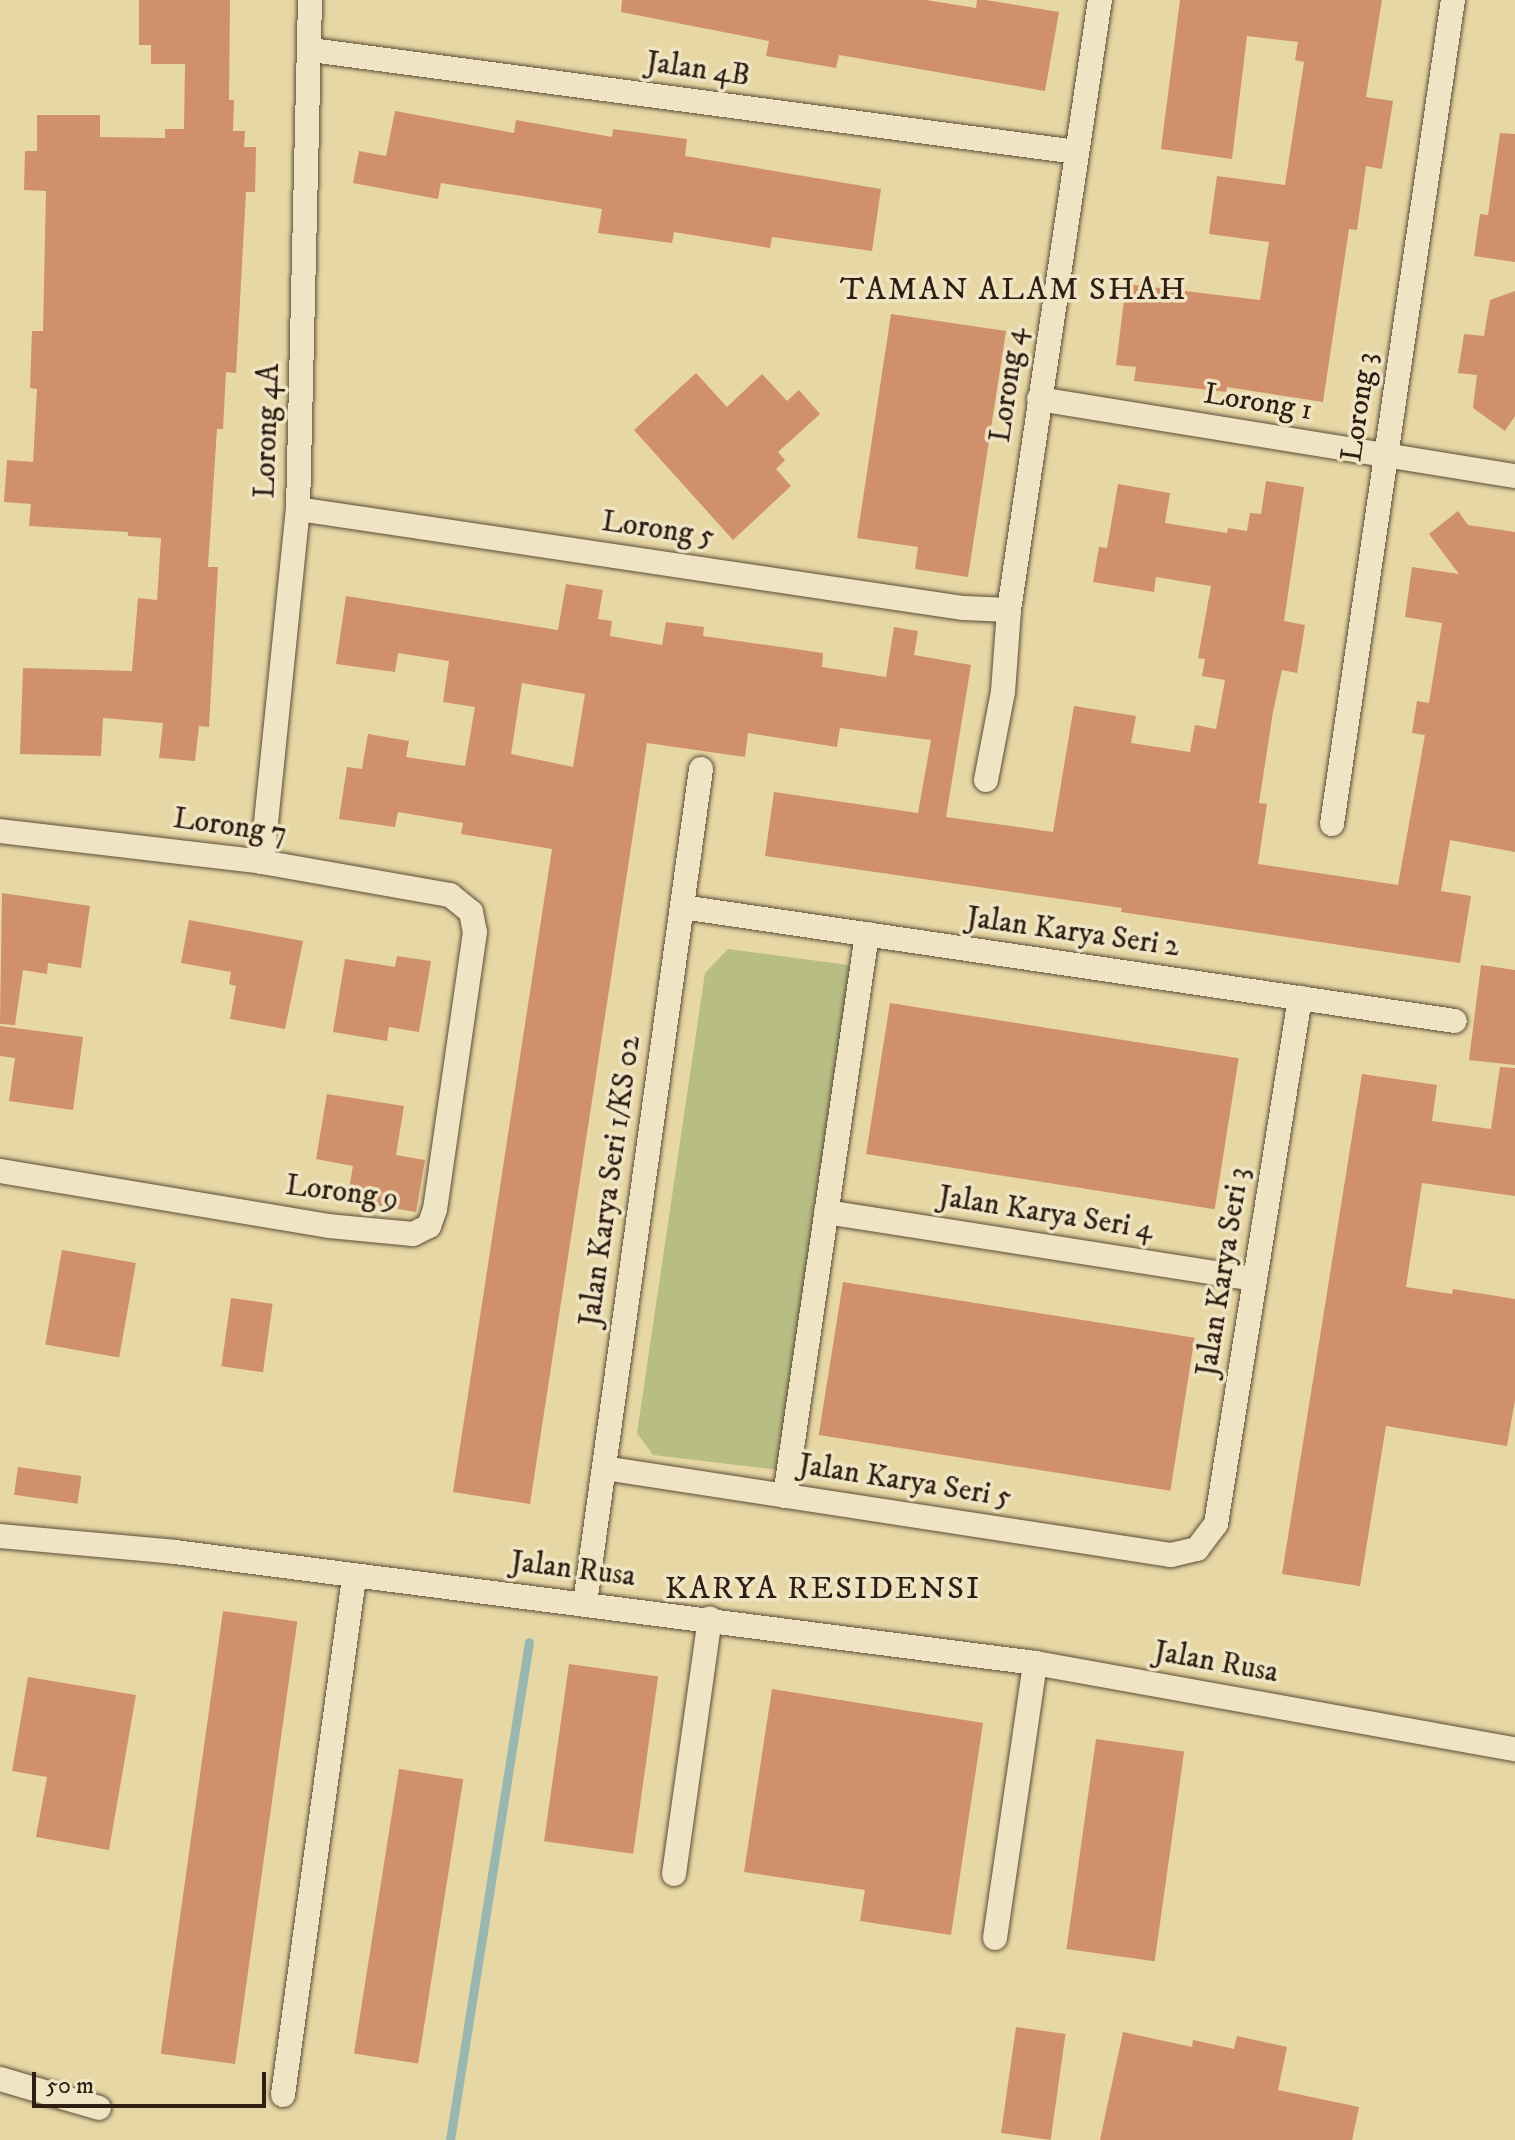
<!DOCTYPE html>
<html>
<head>
<meta charset="utf-8">
<style>
	body { margin:0 }
	#map { position:relative; width:1515px; height:2140px; overflow:hidden; background:#e6d7a4; font-family:"IM FELL DW Pica",serif }
	div>[style] { position:absolute }
	[style*='--x'] { left:calc(var(--x)*1px); top:calc(var(--y)*1px); width:calc(var(--w)*1px); rotate:calc(var(--a)*1deg) }
	.green>* { inset:0; background:#b8bd84 }
	.stream>* { height:9px; margin:-4.5px; padding:0 4.5px; transform-origin:4.5px; border-radius:4.5px; background:#98b8af }
	.building>* { inset:0; background:#d0906c; transform-origin:0 0 }
	.roads { filter:drop-shadow(0 0 2px #5d4c38) drop-shadow(0 0 2px #5d4c38) }
	.minor>* { height:24px; margin:-12px; padding:0 12px; transform-origin:12px; border-radius:12px; background:#efe5c4 }
	span { translate:-50% -50%; white-space:nowrap; text-align:center; line-height:1.15; -webkit-text-stroke:7px #efe5c4; paint-order:stroke }
	.street-label { font-size:30px; color:#2f1e14 }
	.neighbourhood-label { font-size:32px; color:#2f1e14; letter-spacing:2px }
	.scale { position:absolute; left:32px; top:2072px; width:234px; height:36px; box-sizing:border-box; border:4px solid #2f1e14; border-top:0; padding-left:10px; font-size:24px; line-height:28px; white-space:nowrap; color:#2f1e14; -webkit-text-stroke:6px #efe5c4; paint-order:stroke }
</style>
</head>
<body>
<div id="map">
	<div class="green">
		<div style="clip-path:polygon(728px 949px,856px 966px,778px 1470px,653px 1455px,637px 1433px,705px 973px)"></div>
	</div>
	<div class="stream">
		<div style="--x:450;--y:2140;--w:504;--a:-80.99"></div>
	</div>
	<div class="building">
		<div style="clip-path:polygon(139px 0,230px 0,229px 100px,234px 100px,233px 131px,245px 131px,244px 147px,256px 147px,255px 192px,246px 192px,236px 373px,226px 372px,223px 429px,217px 429px,208px 567px,218px 567px,209px 727px,199px 726px,195px 761px,159px 758px,163px 723px,103px 718px,101px 756px,20px 754px,23px 668px,132px 671px,138px 598px,157px 600px,161px 538px,128px 536px,128px 532px,29px 526px,31px 504px,4px 502px,7px 460px,33px 462px,37px 389px,30px 388px,32px 331px,43px 331px,46px 191px,24px 190px,25px 151px,37px 151px,37px 115px,100px 115px,100px 137px,165px 138px,165px 129px,184px 129px,185px 64px,151px 64px,151px 45px,139px 45px)"></div>
		<div style="clip-path:polygon(622px 0,926px 0,976px 8px,977px 0,985px 0,1059px 12px,1045px 91px,839px 55px,836px 68px,766px 56px,769px 41px,621px 12px)"></div>
		<div style="clip-path:polygon(1180px 0,1382px 0,1366px 97px,1393px 101px,1382px 169px,1366px 166px,1357px 230px,1349px 229px,1323px 402px,1227px 387px,1226px 392px,1134px 381px,1136px 367px,1116px 365px,1126px 284px,1260px 300px,1269px 242px,1209px 234px,1217px 176px,1285px 185px,1304px 62px,1295px 60px,1298px 42px,1247px 36px,1232px 159px,1161px 149px)"></div>
		<div style="clip-path:polygon(395px 111px,514px 133px,516px 120px,612px 137px,613px 129px,687px 139px,685px 156px,881px 189px,872px 251px,772px 237px,770px 248px,674px 232px,672px 243px,598px 233px,602px 209px,441px 183px,438px 199px,353px 183px,359px 151px,386px 156px)"></div>
		<div style="clip-path:polygon(1500px 133px,1515px 134px,1515px 262px,1474px 256px,1480px 214px,1488px 215px)"></div>
		<div style="clip-path:polygon(1515px 291px,1515px 416px,1505px 431px,1473px 408px,1477px 375px,1458px 373px,1464px 334px,1484px 336px,1490px 300px)"></div>
		<div style="clip-path:polygon(891px 314px,1006px 331px,968px 577px,915px 569px,918px 547px,857px 538px)"></div>
		<div style="clip-path:polygon(696px 373px,727px 407px,762px 374px,787px 401px,799px 390px,820px 414px,778px 452px,785px 460px,776px 469px,791px 486px,733px 540px,634px 430px)"></div>
		<div style="clip-path:polygon(evenodd,1266px 481px,1304px 487px,1284px 621px,1305px 625px,1297px 673px,1282px 670px,1273px 712px,1259px 803px,1267px 804px,1258px 864px,1398px 885px,1425px 735px,1412px 733px,1417px 701px,1429px 703px,1442px 623px,1405px 617px,1412px 567px,1459px 574px,1429px 534px,1458px 511px,1468px 525px,1515px 532px,1515px 852px,1450px 840px,1441px 891px,1471px 896px,1460px 963px,1121px 912px,1122px 908px,765px 856px,774px 792px,918px 813px,931px 740px,840px 728px,837px 747px,748px 733px,745px 757px,647px 743px,530px 1504px,453px 1492px,552px 849px,461px 834px,463px 823px,398px 812px,395px 827px,339px 819px,347px 767px,362px 769px,368px 734px,409px 741px,406px 757px,465px 766px,475px 707px,443px 702px,449px 661px,398px 653px,395px 672px,336px 664px,346px 596px,558px 630px,566px 584px,603px 590px,598px 619px,612px 621px,610px 636px,662px 645px,666px 622px,704px 627px,703px 636px,823px 653px,822px 667px,886px 677px,894px 627px,918px 631px,914px 655px,971px 665px,946px 817px,1053px 832px,1074px 706px,1136px 716px,1131px 743px,1190px 752px,1195px 725px,1216px 729px,1225px 680px,1202px 676px,1205px 659px,1198px 658px,1211px 586px,1156px 577px,1154px 592px,1093px 582px,1099px 547px,1107px 548px,1118px 484px,1170px 493px,1165px 523px,1227px 533px,1228px 528px,1247px 531px,1250px 513px,1261px 514px,1266px 481px,522px 683px,585px 694px,573px 767px,511px 754px,522px 683px)"></div>
		<div style="clip-path:polygon(2px 893px,90px 906px,81px 968px,48px 963px,47px 974px,23px 970px,15px 1025px,0 1024px)"></div>
		<div style="clip-path:polygon(189px 920px,303px 941px,285px 1029px,230px 1019px,236px 986px,229px 984px,231px 972px,181px 963px)"></div>
		<div style="clip-path:polygon(397px 956px,431px 961px,419px 1032px,389px 1027px,387px 1041px,333px 1032px,345px 959px,395px 967px)"></div>
		<div style="clip-path:polygon(1481px 965px,1515px 970px,1515px 1065px,1469px 1060px)"></div>
		<div style="left:890px;top:1003px;width:353px;height:153px;rotate:9deg"></div>
		<div style="clip-path:polygon(0 1026px,83px 1037px,73px 1110px,9px 1101px,15px 1058px,0 1056px)"></div>
		<div style="clip-path:polygon(1500px 1067px,1515px 1068px,1515px 1196px,1422px 1183px,1406px 1287px,1452px 1294px,1453px 1289px,1515px 1299px,1515px 1400px,1507px 1446px,1386px 1426px,1360px 1586px,1282px 1574px,1362px 1074px,1437px 1085px,1432px 1121px,1491px 1129px)"></div>
		<div style="clip-path:polygon(327px 1094px,404px 1106px,396px 1155px,425px 1160px,416px 1212px,347px 1200px,353px 1166px,316px 1159px)"></div>
		<div style="left:62px;top:1250px;width:75px;height:96px;rotate:10deg"></div>
		<div style="left:843px;top:1282px;width:356px;height:155px;rotate:9deg"></div>
		<div style="left:231px;top:1298px;width:42px;height:69px;rotate:8deg"></div>
		<div style="left:18px;top:1467px;width:64px;height:28px;rotate:8deg"></div>
		<div style="left:223px;top:1611px;width:75px;height:447px;rotate:8deg"></div>
		<div style="left:569px;top:1664px;width:90px;height:179px;rotate:8deg"></div>
		<div style="clip-path:polygon(28px 1677px,136px 1695px,109px 1850px,36px 1837px,47px 1777px,12px 1771px)"></div>
		<div style="clip-path:polygon(772px 1689px,983px 1723px,951px 1935px,860px 1921px,865px 1890px,744px 1872px)"></div>
		<div style="left:1096px;top:1739px;width:89px;height:212px;rotate:8deg"></div>
		<div style="left:399px;top:1769px;width:65px;height:288px;rotate:9deg"></div>
		<div style="left:1016px;top:2027px;width:50px;height:107px;rotate:8deg"></div>
		<div style="clip-path:polygon(1123px 2032px,1192px 2047px,1193px 2040px,1234px 2049px,1237px 2036px,1287px 2047px,1278px 2090px,1359px 2107px,1352px 2140px,1100px 2140px)"></div>
	</div>
	<div class="roads">
		<div class="minor">
			<div style="--x:311;--y:50;--w:772;--a:7.59"></div>
			<div style="--x:1039;--y:399;--w:482;--a:9.2"></div>
			<div style="--x:298;--y:509;--w:673;--a:8.46"></div>
			<div style="--x:964;--y:608;--w:45;--a:2.5"></div>
			<div style="--x:986;--y:780;--w:90;--a:-79.1"></div>
			<div style="--x:1003;--y:692;--w:82;--a:-85.8"></div>
			<div style="--x:1009;--y:610;--w:617;--a:-81.52"></div>
			<div style="--x:1332;--y:824;--w:833;--a:-81.65"></div>
			<div style="--x:0;--y:831;--w:264;--a:6.7"></div>
			<div style="--x:262;--y:862;--w:191;--a:10"></div>
			<div style="--x:450;--y:895;--w:27;--a:39"></div>
			<div style="--x:471;--y:912;--w:20;--a:79"></div>
			<div style="--x:475;--y:932;--w:280;--a:98.2"></div>
			<div style="--x:435;--y:1209;--w:18;--a:109"></div>
			<div style="--x:429;--y:1226;--w:18;--a:153"></div>
			<div style="--x:413;--y:1234;--w:84;--a:-174.6"></div>
			<div style="--x:329;--y:1226;--w:334;--a:-170.5"></div>
			<div style="--x:262;--y:862;--w:355;--a:-84.2"></div>
			<div style="--x:298;--y:509;--w:509;--a:-88.65"></div>
			<div style="--x:682;--y:907;--w:781;--a:8.39"></div>
			<div style="--x:826;--y:1212;--w:434;--a:8.9"></div>
			<div style="--x:604;--y:1468;--w:574;--a:8.72"></div>
			<div style="--x:1171;--y:1555;--w:27;--a:-13"></div>
			<div style="--x:1197;--y:1549;--w:31;--a:-53"></div>
			<div style="--x:1216;--y:1524;--w:533;--a:-80.93"></div>
			<div style="--x:785;--y:1496;--w:568;--a:-81.7"></div>
			<div style="--x:0;--y:1536;--w:176;--a:5.2"></div>
			<div style="--x:175;--y:1552;--w:867;--a:7.35"></div>
			<div style="--x:1035;--y:1663;--w:488;--a:10.2"></div>
			<div style="--x:585;--y:1603;--w:842;--a:-82.08"></div>
			<div style="--x:674;--y:1874;--w:258;--a:-82"></div>
			<div style="--x:995;--y:1938;--w:278;--a:-81.7"></div>
			<div style="--x:0;--y:2079;--w:103;--a:16.3"></div>
			<div style="--x:283;--y:2095;--w:522;--a:-82.18"></div>
		</div>
	</div>
	<div class="street-label">
		<span style="left:698px;top:70px;rotate:8deg">Jalan 4B</span>
		<span style="left:1009px;top:385px;rotate:-82deg">Lorong 4</span>
		<span style="left:1258px;top:403px;rotate:9deg">Lorong 1</span>
		<span style="left:1360px;top:407px;rotate:-82deg">Lorong 3</span>
		<span style="left:268px;top:431px;rotate:-88deg">Lorong 4A</span>
		<span style="left:658px;top:530px;rotate:8deg">Lorong 5</span>
		<span style="left:230px;top:827px;rotate:8deg">Lorong 7</span>
		<span style="left:1073px;top:933px;rotate:8deg">Jalan Karya Seri 2</span>
		<span style="left:611px;top:1181px;rotate:-82deg">Jalan Karya Seri 1/KS 02</span>
		<span style="left:342px;top:1193px;rotate:7deg">Lorong 9</span>
		<span style="left:1046px;top:1214px;rotate:9deg">Jalan Karya Seri 4</span>
		<span style="left:1224px;top:1272px;rotate:-81deg">Jalan Karya Seri 3</span>
		<span style="left:905px;top:1482px;rotate:9deg">Jalan Karya Seri 5</span>
		<span style="left:573px;top:1570px;rotate:7deg">Jalan Rusa</span>
		<span style="left:1216px;top:1663px;rotate:10deg">Jalan Rusa</span>
	</div>
	<div class="neighbourhood-label">
		<span style="left:1014px;top:290px">TAMAN ALAM SHAH</span>
		<span style="left:823px;top:1589px">KARYA RESIDENSI</span>
	</div>
	<div class="scale">50 m</div>
</div>
</body>
</html>
